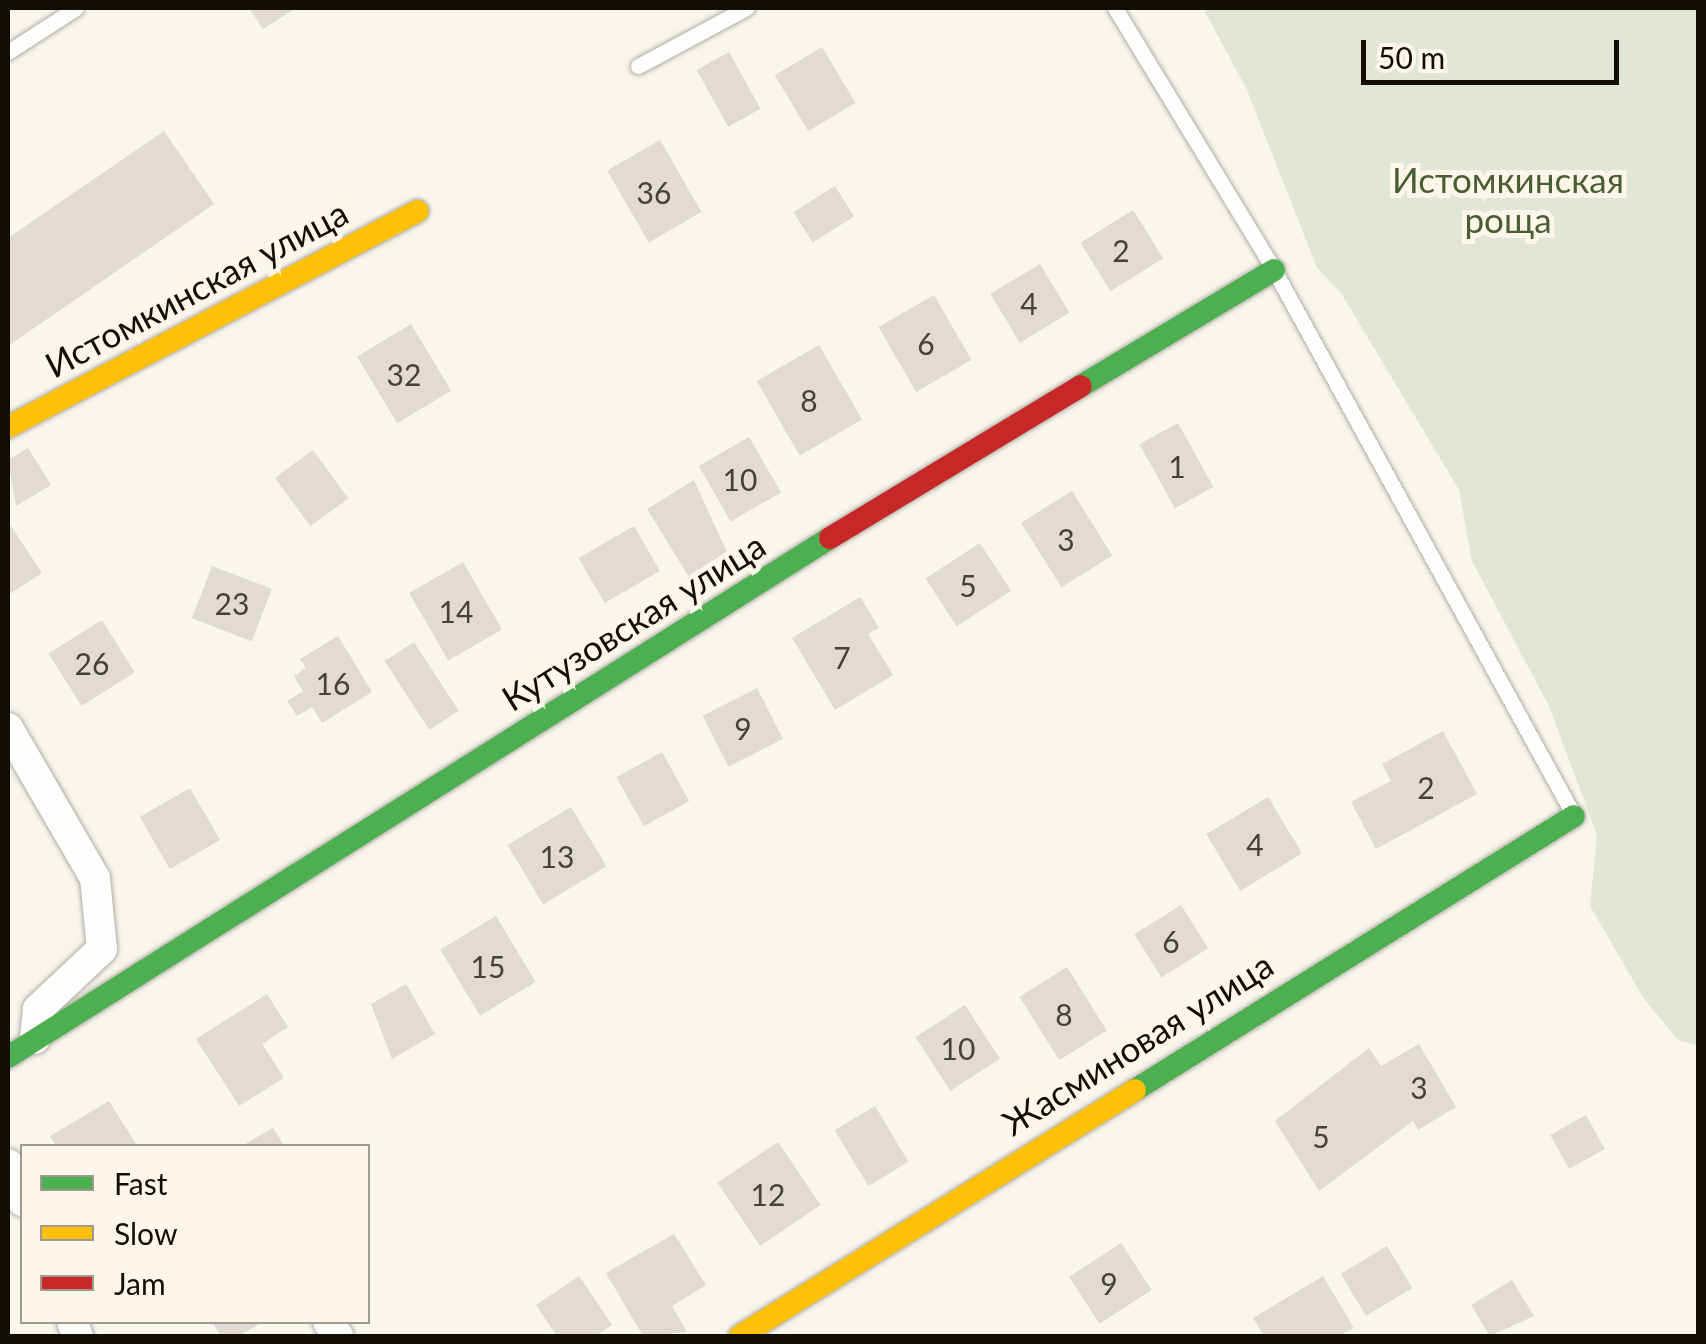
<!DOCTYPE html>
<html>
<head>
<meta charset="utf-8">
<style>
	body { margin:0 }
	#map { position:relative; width:1706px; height:1344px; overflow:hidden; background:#f9f6ee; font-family:Lato,sans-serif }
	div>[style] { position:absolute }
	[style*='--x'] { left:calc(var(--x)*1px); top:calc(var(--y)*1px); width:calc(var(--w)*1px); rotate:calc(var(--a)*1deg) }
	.green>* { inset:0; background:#e1e6d7 }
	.building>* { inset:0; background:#e1dad5; transform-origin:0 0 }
	.roads { filter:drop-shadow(0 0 2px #b0ada5) drop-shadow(0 0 2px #b0ada5) }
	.lane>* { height:15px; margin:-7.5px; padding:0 7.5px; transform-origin:7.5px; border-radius:7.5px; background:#fefefc }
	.street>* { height:30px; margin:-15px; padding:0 15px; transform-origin:15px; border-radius:15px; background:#fefefc }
	.fast>* { height:22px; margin:-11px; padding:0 11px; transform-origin:11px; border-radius:11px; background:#4caf50 }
	.slow>* { height:22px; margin:-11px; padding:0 11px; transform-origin:11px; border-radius:11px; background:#ffc107 }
	.jam>* { height:22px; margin:-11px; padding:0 11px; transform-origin:11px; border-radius:11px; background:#c62828 }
	span { translate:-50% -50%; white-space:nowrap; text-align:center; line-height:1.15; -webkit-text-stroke:10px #fef7e9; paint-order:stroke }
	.number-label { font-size:30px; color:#46413a }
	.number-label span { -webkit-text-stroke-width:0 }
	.park-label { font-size:35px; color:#485f34 }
	.street-label { font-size:35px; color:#120e06 }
	.frame { position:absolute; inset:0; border:10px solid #120e06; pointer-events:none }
	.legend { position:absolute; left:20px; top:1144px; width:350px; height:180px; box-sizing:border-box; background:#fef7e9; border:2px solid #a09a8e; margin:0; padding:12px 18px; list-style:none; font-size:30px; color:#120e06 }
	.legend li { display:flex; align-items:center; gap:20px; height:50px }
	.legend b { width:50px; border:2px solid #a09a8e }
	.scale { position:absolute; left:1361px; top:40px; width:258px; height:45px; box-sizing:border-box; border:5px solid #120e06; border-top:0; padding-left:12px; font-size:30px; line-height:35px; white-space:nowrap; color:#120e06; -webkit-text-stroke:8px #fef7e9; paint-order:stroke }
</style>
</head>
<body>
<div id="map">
	<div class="green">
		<div style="clip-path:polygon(1203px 8px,1698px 8px,1698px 1046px,1678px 1040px,1644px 999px,1590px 906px,1597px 835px,1549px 706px,1472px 561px,1459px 490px,1341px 293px,1317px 268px,1247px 90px)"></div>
	</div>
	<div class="building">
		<div style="clip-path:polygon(249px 8px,296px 8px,263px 29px)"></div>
		<div style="left:822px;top:47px;width:65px;height:55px;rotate:59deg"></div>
		<div style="left:729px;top:52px;width:65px;height:37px;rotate:61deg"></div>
		<div style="clip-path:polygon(164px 131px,214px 204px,8px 346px,8px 238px)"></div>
		<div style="left:660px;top:140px;width:83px;height:61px;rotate:60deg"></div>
		<div style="left:835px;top:186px;width:36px;height:49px;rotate:58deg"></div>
		<div style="left:1133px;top:210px;width:57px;height:62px;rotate:58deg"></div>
		<div style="left:1040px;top:264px;width:57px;height:58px;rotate:59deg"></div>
		<div style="left:934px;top:295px;width:75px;height:64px;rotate:60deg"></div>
		<div style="left:411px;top:324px;width:78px;height:63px;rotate:59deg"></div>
		<div style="left:819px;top:345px;width:86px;height:72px;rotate:60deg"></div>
		<div style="left:1178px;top:423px;width:73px;height:44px;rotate:61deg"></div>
		<div style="left:749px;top:437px;width:64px;height:58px;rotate:60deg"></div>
		<div style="clip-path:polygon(28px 448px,51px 485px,16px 506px,8px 460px)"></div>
		<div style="left:313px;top:450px;width:60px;height:47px;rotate:54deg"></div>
		<div style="clip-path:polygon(694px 480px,727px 552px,689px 577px,647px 509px)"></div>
		<div style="left:1072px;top:491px;width:76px;height:60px;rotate:58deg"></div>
		<div style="clip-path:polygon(11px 526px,42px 573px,8px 595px,8px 528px)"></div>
		<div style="left:634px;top:526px;width:52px;height:64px;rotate:60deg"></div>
		<div style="left:980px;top:543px;width:57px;height:65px;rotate:57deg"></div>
		<div style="left:463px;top:562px;width:78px;height:62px;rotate:60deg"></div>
		<div style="left:212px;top:566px;width:64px;height:56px;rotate:21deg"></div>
		<div style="clip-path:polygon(860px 597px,879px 628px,868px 634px,893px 675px,835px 710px,792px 638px)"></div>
		<div style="left:102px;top:620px;width:62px;height:63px;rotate:58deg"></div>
		<div style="clip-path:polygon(338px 636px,372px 692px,322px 723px,312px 707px,297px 716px,287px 701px,303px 691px,294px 676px,306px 668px,300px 659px)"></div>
		<div style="left:414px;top:642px;width:82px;height:35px;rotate:57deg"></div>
		<div style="left:757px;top:688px;width:57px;height:61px;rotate:63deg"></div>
		<div style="clip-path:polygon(1443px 731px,1477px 794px,1376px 849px,1351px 802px,1391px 781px,1382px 764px)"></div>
		<div style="left:662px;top:752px;width:56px;height:52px;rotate:61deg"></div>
		<div style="left:190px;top:788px;width:60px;height:58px;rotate:60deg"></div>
		<div style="left:1268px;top:797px;width:66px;height:72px;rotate:59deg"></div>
		<div style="left:571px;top:807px;width:69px;height:74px;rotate:59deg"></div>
		<div style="left:1181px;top:905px;width:51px;height:55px;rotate:58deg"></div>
		<div style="left:496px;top:916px;width:77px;height:65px;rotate:59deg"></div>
		<div style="left:1067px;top:967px;width:75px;height:56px;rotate:58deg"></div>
		<div style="clip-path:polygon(406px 984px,435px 1034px,392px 1059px,371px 1004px)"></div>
		<div style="clip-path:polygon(267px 994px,288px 1027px,262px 1044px,284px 1078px,239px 1106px,196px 1039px)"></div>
		<div style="left:965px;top:1005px;width:64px;height:59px;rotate:57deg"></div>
		<div style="clip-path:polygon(1419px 1044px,1456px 1107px,1418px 1130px,1413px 1121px,1319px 1191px,1275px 1121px,1369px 1048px,1381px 1066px)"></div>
		<div style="clip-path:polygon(109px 1101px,137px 1146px,56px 1146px,50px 1136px)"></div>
		<div style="left:875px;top:1106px;width:65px;height:47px;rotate:59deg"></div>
		<div style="left:1586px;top:1115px;width:39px;height:41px;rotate:61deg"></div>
		<div style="clip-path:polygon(273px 1128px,284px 1146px,242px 1146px)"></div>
		<div style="left:778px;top:1142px;width:76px;height:73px;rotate:56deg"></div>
		<div style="clip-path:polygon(674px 1234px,706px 1285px,672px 1306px,687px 1332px,643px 1336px,606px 1273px)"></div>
		<div style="left:1121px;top:1243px;width:56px;height:62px;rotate:57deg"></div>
		<div style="left:1387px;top:1246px;width:49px;height:54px;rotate:59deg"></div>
		<div style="clip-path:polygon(579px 1276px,612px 1325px,595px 1336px,557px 1336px,536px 1305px)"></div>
		<div style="clip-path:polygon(1323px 1276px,1354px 1328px,1339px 1336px,1264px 1336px,1253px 1318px)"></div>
		<div style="clip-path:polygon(1512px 1280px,1534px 1316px,1490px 1336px,1471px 1305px)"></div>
		<div style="clip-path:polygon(212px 1322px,263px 1322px,238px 1336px,221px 1336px)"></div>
	</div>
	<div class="roads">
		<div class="lane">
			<div style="--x:1115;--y:8;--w:306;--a:58.7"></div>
			<div style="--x:1274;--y:270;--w:619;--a:61.2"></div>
			<div style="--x:8;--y:52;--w:81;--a:-32.9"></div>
			<div style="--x:638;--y:66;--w:123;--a:-28.2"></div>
		</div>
		<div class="street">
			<div style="--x:8;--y:728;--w:173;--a:59.9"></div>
			<div style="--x:95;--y:878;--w:71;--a:84.4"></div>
			<div style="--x:102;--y:949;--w:88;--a:136.8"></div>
			<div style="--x:38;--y:1009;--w:30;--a:96"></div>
			<div style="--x:8;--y:1164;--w:40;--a:69"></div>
			<div style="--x:72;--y:1322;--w:15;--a:67"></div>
			<div style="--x:328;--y:1322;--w:17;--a:54"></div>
		</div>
		<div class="fast">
			<div style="--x:1081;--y:386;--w:225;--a:-31"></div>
			<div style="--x:8;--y:1057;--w:972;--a:-32.27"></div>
			<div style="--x:1135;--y:1090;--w:517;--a:-31.97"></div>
		</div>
		<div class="slow">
			<div style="--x:8;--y:427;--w:463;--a:-27.8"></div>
			<div style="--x:740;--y:1336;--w:465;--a:-31.9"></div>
		</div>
		<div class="jam">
			<div style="--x:830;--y:538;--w:293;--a:-31.2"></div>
		</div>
	</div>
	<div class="number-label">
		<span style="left:654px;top:192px">36</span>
		<span style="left:1121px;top:250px">2</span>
		<span style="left:1029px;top:303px">4</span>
		<span style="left:926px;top:343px">6</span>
		<span style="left:404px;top:374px">32</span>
		<span style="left:809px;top:400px">8</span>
		<span style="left:1177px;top:466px">1</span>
		<span style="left:740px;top:479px">10</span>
		<span style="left:1066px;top:539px">3</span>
		<span style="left:968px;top:585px">5</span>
		<span style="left:232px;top:603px">23</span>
		<span style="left:456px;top:611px">14</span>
		<span style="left:842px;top:657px">7</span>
		<span style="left:92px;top:663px">26</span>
		<span style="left:333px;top:683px">16</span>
		<span style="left:743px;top:728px">9</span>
		<span style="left:1426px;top:787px">2</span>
		<span style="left:1255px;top:844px">4</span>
		<span style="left:557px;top:856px">13</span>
		<span style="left:1171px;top:941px">6</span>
		<span style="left:488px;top:966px">15</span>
		<span style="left:1064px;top:1014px">8</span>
		<span style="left:958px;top:1048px">10</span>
		<span style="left:1419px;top:1087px">3</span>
		<span style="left:1321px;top:1136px">5</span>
		<span style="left:768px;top:1194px">12</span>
		<span style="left:1109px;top:1283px">9</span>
	</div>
	<div class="park-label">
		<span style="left:1508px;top:199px">Истомкинская<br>роща</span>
	</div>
	<div class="street-label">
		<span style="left:196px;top:288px;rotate:-28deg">Истомкинская улица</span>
		<span style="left:633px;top:621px;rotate:-32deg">Кутузовская улица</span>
		<span style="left:1137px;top:1043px;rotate:-32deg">Жасминовая улица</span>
	</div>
	<div class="frame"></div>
	<ul class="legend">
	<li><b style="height:12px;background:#4caf50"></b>Fast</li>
	<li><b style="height:12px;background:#ffc107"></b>Slow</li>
	<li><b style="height:12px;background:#c62828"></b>Jam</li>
	</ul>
	<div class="scale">50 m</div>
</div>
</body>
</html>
